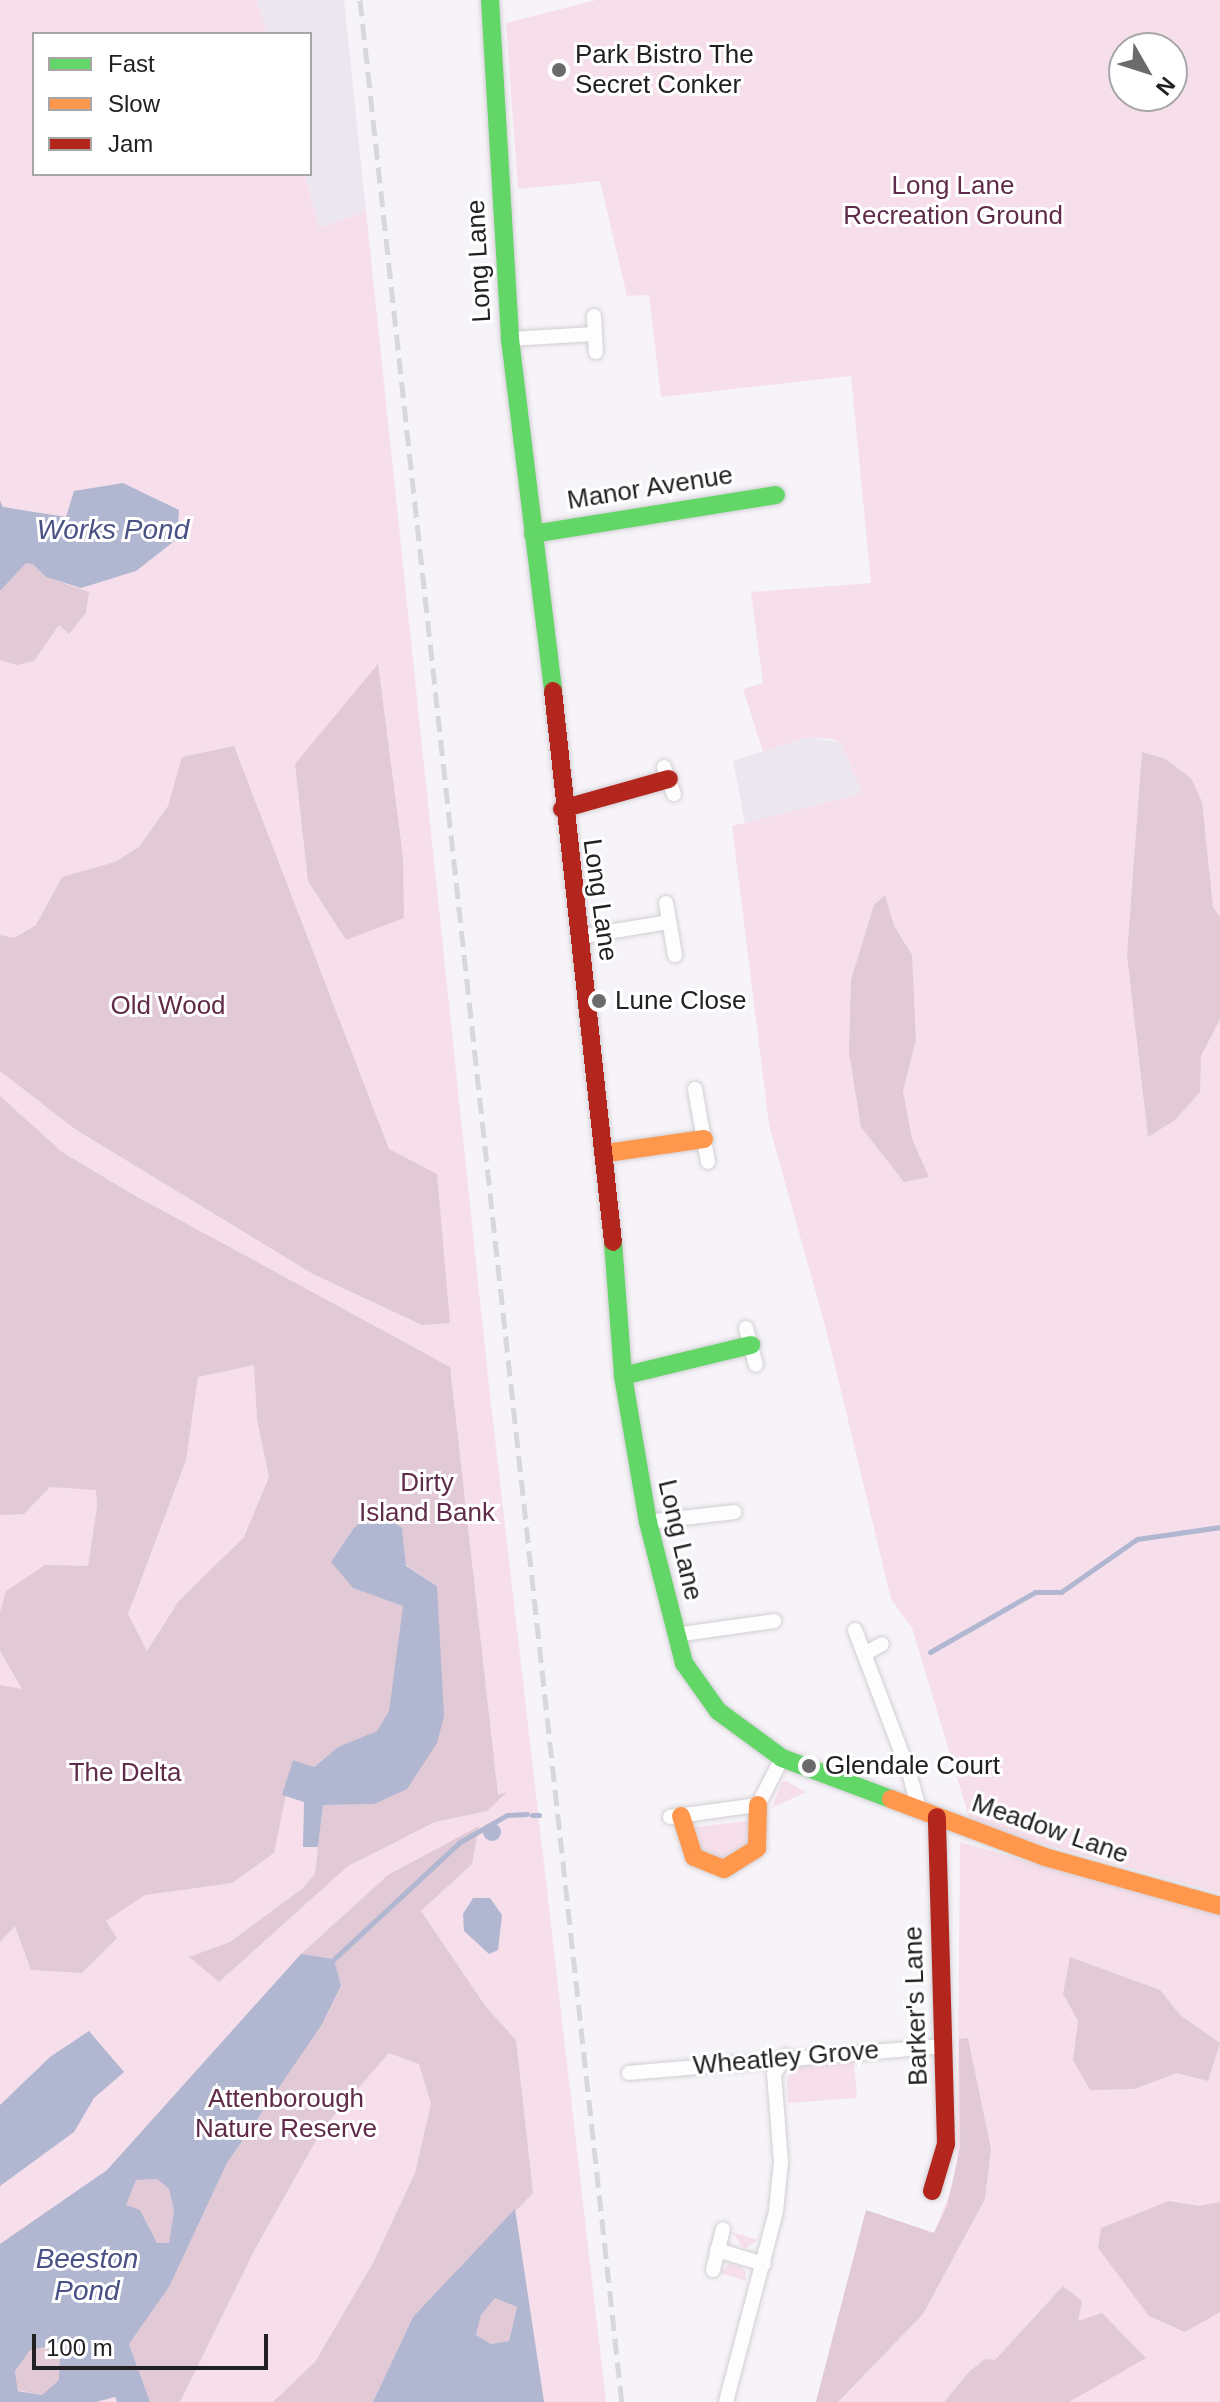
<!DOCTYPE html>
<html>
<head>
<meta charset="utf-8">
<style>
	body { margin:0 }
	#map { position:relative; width:1220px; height:2402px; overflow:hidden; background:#f7f4f9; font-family:Helvetica,sans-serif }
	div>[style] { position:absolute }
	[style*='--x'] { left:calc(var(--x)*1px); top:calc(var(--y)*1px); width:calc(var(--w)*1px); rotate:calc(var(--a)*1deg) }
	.built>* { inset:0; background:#ece6f0 }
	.green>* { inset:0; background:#f6dfeb }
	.forest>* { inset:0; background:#e1c9d6 }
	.water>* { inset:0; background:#b1b6d1 }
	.round { border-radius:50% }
	.stream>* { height:5px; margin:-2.5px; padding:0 2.5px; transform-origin:2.5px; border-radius:2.5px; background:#b1b6d1 }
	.roads { filter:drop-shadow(0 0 2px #d2cfd3) drop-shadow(0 0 2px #d2cfd3) }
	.street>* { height:14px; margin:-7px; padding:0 7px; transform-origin:7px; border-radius:7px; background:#fefdfe }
	.fast>* { height:18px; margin:-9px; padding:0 9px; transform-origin:9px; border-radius:9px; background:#63d668 }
	.slow>* { height:18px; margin:-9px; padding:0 9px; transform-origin:9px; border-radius:9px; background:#ff974d }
	.jam>* { height:18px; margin:-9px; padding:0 9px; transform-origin:9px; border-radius:9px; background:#b3261e }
	.rail>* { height:5px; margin-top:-2.5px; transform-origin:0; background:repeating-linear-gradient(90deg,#d8d7d9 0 16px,transparent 0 24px) }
	.dots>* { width:22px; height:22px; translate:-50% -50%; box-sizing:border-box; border:4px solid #fff; border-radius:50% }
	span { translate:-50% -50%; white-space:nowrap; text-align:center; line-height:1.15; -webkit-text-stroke:6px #fff; paint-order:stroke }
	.poi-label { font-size:26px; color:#222023 }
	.left { translate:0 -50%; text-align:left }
	.park-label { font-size:26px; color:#602b48 }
	.street-label { font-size:26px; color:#222023 }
	.water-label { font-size:28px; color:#495185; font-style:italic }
	.legend { position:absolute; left:32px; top:32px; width:280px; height:144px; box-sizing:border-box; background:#fff; border:2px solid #a7a6a7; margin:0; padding:10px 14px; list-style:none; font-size:24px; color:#222023 }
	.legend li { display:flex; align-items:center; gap:16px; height:40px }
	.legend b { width:40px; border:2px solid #a7a6a7 }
	.north { position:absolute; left:1108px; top:32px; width:80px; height:80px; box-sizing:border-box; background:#fff; border:2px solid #a7a6a7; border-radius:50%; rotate:129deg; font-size:22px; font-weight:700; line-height:32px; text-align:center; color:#222023 }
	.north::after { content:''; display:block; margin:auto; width:28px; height:36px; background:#6d6a6e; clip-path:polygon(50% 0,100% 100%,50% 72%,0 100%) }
	.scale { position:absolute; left:32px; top:2334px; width:236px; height:36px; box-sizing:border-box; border:4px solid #222023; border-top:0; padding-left:10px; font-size:24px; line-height:28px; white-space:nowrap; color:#222023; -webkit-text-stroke:6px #fff; paint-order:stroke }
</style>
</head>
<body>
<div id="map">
	<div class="built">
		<div style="clip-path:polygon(257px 0,344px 0,366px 211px,319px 228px,305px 174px,310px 174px,310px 34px,267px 34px)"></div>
		<div style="clip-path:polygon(810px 737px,841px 743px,862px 793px,745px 823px,733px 761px)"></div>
	</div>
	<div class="green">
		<div style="clip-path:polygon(0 0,257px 0,267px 34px,34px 34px,34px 174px,305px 174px,319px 228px,366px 211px,489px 1386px,606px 2402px,0 2402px)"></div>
		<div style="clip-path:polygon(evenodd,596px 0,1220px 0,1220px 1893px,971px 1824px,912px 1628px,891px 1599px,827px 1333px,769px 1125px,732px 826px,862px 793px,841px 743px,832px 739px,809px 737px,763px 752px,743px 689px,763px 683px,751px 592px,871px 583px,851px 376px,661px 397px,649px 295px,627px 296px,600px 181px,518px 189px,506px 23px,596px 0,1124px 48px,1172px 48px,1172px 96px,1124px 96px,1124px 48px)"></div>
		<div style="clip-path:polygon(786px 1781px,806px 1792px,772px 1808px,781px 1783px)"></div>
		<div style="clip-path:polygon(752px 1820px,754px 1839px,728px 1860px,705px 1859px,689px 1828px)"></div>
		<div style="clip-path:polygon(960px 1842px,1220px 1916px,1220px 2402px,816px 2402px,866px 2210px,934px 2233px,957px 2174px)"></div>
		<div style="clip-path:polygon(854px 2062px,857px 2098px,788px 2103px,787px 2078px,798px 2066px)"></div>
		<div style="clip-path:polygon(732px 2232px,758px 2240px,744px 2249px)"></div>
		<div style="clip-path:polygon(730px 2263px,745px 2269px,746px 2281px,720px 2273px)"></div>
	</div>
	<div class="forest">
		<div style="clip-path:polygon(25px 563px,33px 563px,46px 577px,89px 592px,86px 613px,69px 634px,59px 625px,34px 661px,17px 665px,0 660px,0 591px)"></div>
		<div style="clip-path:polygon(378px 664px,403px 857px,404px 918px,346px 940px,308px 881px,295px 764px)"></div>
		<div style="clip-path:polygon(234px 746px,389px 1149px,437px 1174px,450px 1323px,422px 1325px,313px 1274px,75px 1129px,0 1071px,0 935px,14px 938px,36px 925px,62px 877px,115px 862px,139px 847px,168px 806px,182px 757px)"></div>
		<div style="clip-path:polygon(1142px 752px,1165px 759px,1191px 778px,1202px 802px,1213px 907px,1220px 917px,1220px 1019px,1201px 1056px,1200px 1092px,1175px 1120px,1148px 1137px,1127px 955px)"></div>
		<div style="clip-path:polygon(885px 895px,894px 926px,912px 955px,916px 1040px,903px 1091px,912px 1139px,929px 1177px,904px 1182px,861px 1127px,849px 1052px,851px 980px,874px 905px)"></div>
		<div style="clip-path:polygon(evenodd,0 1096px,62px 1152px,132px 1194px,450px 1367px,498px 1795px,507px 1792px,487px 1811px,435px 1822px,348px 1866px,219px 1982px,189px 1957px,230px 1942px,303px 1888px,315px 1874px,323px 1805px,374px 1804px,437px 1743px,437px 1586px,406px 1565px,402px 1528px,353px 1588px,404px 1606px,389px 1711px,377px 1731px,338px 1747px,313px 1767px,293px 1760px,274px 1853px,232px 1883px,145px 1895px,106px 1921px,117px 1938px,82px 1973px,31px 1970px,15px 1926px,0 1942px,0 1685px,22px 1689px,0 1651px,0 1612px,6px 1591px,45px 1565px,88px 1566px,97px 1507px,96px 1490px,50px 1487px,24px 1514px,0 1515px,0 1096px,254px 1365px,257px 1419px,269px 1477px,244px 1537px,178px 1602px,147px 1651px,128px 1614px,186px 1460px,198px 1377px,254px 1365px)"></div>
		<div style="clip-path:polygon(479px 1826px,472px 1864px,421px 1911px,486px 2007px,516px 2040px,533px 2193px,413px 2317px,373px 2402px,273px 2402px,315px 2362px,373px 2263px,415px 2173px,431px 2104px,419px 2064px,389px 2053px,323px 2128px,255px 2249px,180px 2402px,150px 2402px,129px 2344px,169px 2287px,227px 2163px,321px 2026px,341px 1987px,334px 1959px,301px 1954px,388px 1875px)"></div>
		<div style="clip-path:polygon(1070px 1957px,1160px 1990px,1180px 2015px,1220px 2043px,1208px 2081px,1177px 2073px,1134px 2089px,1090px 2090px,1073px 2060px,1078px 2021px,1063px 1994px)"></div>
		<div style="clip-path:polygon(968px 2038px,991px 2149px,985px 2199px,923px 2314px,838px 2402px,816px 2402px,866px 2210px,934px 2233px,947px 2206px,960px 2148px,959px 2039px)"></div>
		<div style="clip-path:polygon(157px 2179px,169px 2189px,174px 2211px,169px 2243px,157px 2243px,140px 2210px,125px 2206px,136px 2180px)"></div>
		<div style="clip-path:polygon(1169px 2201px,1199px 2206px,1220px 2202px,1220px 2312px,1185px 2332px,1149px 2316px,1098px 2248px,1101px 2228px)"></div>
		<div style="clip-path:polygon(1063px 2286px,1082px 2301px,1078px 2321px,1102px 2313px,1146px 2358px,1069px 2402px,944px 2402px,969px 2372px,985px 2359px,995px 2360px)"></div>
		<div style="clip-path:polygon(495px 2298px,517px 2307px,509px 2341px,491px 2344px,476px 2336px,481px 2315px)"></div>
		<div style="clip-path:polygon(60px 2343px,59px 2380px,43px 2395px,18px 2390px,15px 2370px,30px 2349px)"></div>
	</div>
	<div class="water">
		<div style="clip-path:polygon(123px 483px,179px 510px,177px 539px,136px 571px,81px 588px,46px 577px,33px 564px,26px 563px,0 591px,0 501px,3px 507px,66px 517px,74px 491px)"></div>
		<div style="clip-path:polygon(376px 1510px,402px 1528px,406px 1566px,437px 1586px,444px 1716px,437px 1743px,407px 1789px,374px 1804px,323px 1805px,318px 1847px,303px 1847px,304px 1802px,282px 1795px,293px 1760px,314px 1767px,338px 1747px,377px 1731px,389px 1711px,403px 1606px,353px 1588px,331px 1562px,354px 1528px)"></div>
		<div class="round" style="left:483px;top:1823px;width:18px;height:18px"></div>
		<div style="clip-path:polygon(473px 1898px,490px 1898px,502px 1915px,498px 1950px,489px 1954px,464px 1931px,463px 1914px)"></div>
		<div style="clip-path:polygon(evenodd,301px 1954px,334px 1959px,341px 1986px,321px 2026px,227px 2163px,169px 2287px,129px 2344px,150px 2402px,117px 2402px,115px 2397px,96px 2402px,0 2402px,0 2244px,107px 2170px,301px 1954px,157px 2179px,169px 2189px,174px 2211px,169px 2243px,157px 2243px,140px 2210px,126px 2205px,136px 2180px,157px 2179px,301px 1954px,60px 2344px,59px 2380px,42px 2395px,18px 2391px,15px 2371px,30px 2350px,60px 2344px)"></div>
		<div style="clip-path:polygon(89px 2031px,124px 2072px,94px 2098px,74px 2132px,0 2186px,0 2105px,50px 2057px)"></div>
		<div style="clip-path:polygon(evenodd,515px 2209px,544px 2402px,373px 2402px,413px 2317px,515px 2209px,495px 2298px,517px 2307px,509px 2341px,491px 2344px,476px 2335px,481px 2315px,495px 2298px)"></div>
	</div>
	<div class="stream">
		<div style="--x:930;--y:1652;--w:121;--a:-29.7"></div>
		<div style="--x:1035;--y:1592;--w:26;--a:0"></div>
		<div style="--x:1061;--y:1592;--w:93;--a:-34.9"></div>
		<div style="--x:1137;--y:1539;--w:84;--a:-8.2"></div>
		<div style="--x:532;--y:1815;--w:7;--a:0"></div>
		<div style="--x:334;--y:1959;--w:172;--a:-42.9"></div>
		<div style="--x:460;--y:1842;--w:54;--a:-29.9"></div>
		<div style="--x:507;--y:1815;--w:20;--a:-3"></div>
	</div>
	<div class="roads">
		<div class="street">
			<div style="--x:594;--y:316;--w:36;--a:87"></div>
			<div style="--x:510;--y:339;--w:85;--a:-3.4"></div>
			<div style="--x:664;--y:767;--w:29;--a:70"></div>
			<div style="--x:666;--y:903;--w:53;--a:80.2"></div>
			<div style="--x:578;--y:937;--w:92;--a:-9.4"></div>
			<div style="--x:695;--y:1089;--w:74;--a:79.9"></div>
			<div style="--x:746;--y:1328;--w:38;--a:75"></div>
			<div style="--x:648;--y:1522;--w:87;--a:-6.6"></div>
			<div style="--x:855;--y:1630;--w:152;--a:69.2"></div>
			<div style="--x:909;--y:1772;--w:39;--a:75"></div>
			<div style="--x:675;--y:1635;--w:100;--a:-8"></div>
			<div style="--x:866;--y:1653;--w:18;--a:-29"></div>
			<div style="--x:670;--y:1817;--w:89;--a:-7.8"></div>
			<div style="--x:758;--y:1805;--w:53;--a:-62.9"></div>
			<div style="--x:629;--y:2073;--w:315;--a:-4.9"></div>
			<div style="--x:717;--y:2250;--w:49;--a:16.6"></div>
			<div style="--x:713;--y:2270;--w:42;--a:-76.3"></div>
			<div style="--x:726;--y:2402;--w:197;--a:-75.3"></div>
			<div style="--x:776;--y:2211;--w:49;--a:-84.2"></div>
			<div style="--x:781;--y:2162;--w:88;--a:-94.5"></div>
			<div style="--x:774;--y:2074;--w:22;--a:-56"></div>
		</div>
		<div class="fast">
			<div style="--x:490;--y:0;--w:340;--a:86.6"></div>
			<div style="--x:510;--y:339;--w:355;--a:83"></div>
			<div style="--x:533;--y:534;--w:246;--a:-9.1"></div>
			<div style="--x:613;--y:1242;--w:134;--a:85.7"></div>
			<div style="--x:623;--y:1376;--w:148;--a:80.3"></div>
			<div style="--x:648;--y:1522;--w:146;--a:75.7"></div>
			<div style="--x:684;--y:1663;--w:59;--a:54.7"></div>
			<div style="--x:718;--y:1711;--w:79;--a:36.3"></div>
			<div style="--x:782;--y:1758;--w:116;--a:20.6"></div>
			<div style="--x:623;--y:1376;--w:132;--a:-13.6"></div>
		</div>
		<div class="slow">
			<div style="--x:607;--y:1153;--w:98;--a:-8.2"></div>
			<div style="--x:891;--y:1799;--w:165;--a:20.6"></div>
			<div style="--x:1045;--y:1857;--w:182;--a:15.6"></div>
			<div style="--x:681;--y:1816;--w:43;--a:72.4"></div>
			<div style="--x:694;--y:1857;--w:32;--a:22"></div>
			<div style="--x:724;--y:1869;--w:39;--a:-32"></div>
			<div style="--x:757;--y:1848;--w:43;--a:-88.7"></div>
		</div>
		<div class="jam">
			<div style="--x:553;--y:691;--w:554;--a:83.79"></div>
			<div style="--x:562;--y:809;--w:111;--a:-15.7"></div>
			<div style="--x:932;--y:2191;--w:49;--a:-73.4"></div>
			<div style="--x:946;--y:2144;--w:327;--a:-91.6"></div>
		</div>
	</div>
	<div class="rail">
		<div style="--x:360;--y:0;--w:2416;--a:83.78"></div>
	</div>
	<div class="dots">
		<div style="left:559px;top:70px;background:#6d6a6e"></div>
		<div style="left:599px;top:1001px;background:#6d6a6e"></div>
		<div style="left:809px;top:1766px;background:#6d6a6e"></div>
	</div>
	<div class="poi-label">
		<span class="left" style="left:575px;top:70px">Park Bistro The<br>Secret Conker</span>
		<span class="left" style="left:615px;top:1001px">Lune Close</span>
		<span class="left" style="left:825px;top:1766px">Glendale Court</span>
	</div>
	<div class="park-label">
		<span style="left:953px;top:201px">Long Lane<br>Recreation Ground</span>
		<span style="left:168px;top:1006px">Old Wood</span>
		<span style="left:427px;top:1498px">Dirty<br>Island Bank</span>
		<span style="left:125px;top:1773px">The Delta</span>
		<span style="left:286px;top:2114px">Attenborough<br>Nature Reserve</span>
	</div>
	<div class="street-label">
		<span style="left:479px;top:261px;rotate:-93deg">Long Lane</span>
		<span style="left:650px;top:488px;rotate:-9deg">Manor Avenue</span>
		<span style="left:600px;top:900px;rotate:82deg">Long Lane</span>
		<span style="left:680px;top:1540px;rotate:77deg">Long Lane</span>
		<span style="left:1050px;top:1829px;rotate:19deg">Meadow Lane</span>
		<span style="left:916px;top:2006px;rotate:-92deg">Barker's Lane</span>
		<span style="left:786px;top:2058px;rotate:-5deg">Wheatley Grove</span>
	</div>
	<div class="water-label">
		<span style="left:113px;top:530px">Works Pond</span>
		<span style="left:87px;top:2275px">Beeston<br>Pond</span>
	</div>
	<ul class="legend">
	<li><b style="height:10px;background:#63d668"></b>Fast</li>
	<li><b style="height:10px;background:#ff974d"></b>Slow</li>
	<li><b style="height:10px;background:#b3261e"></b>Jam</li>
	</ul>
	<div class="north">N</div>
	<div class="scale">100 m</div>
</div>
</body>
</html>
